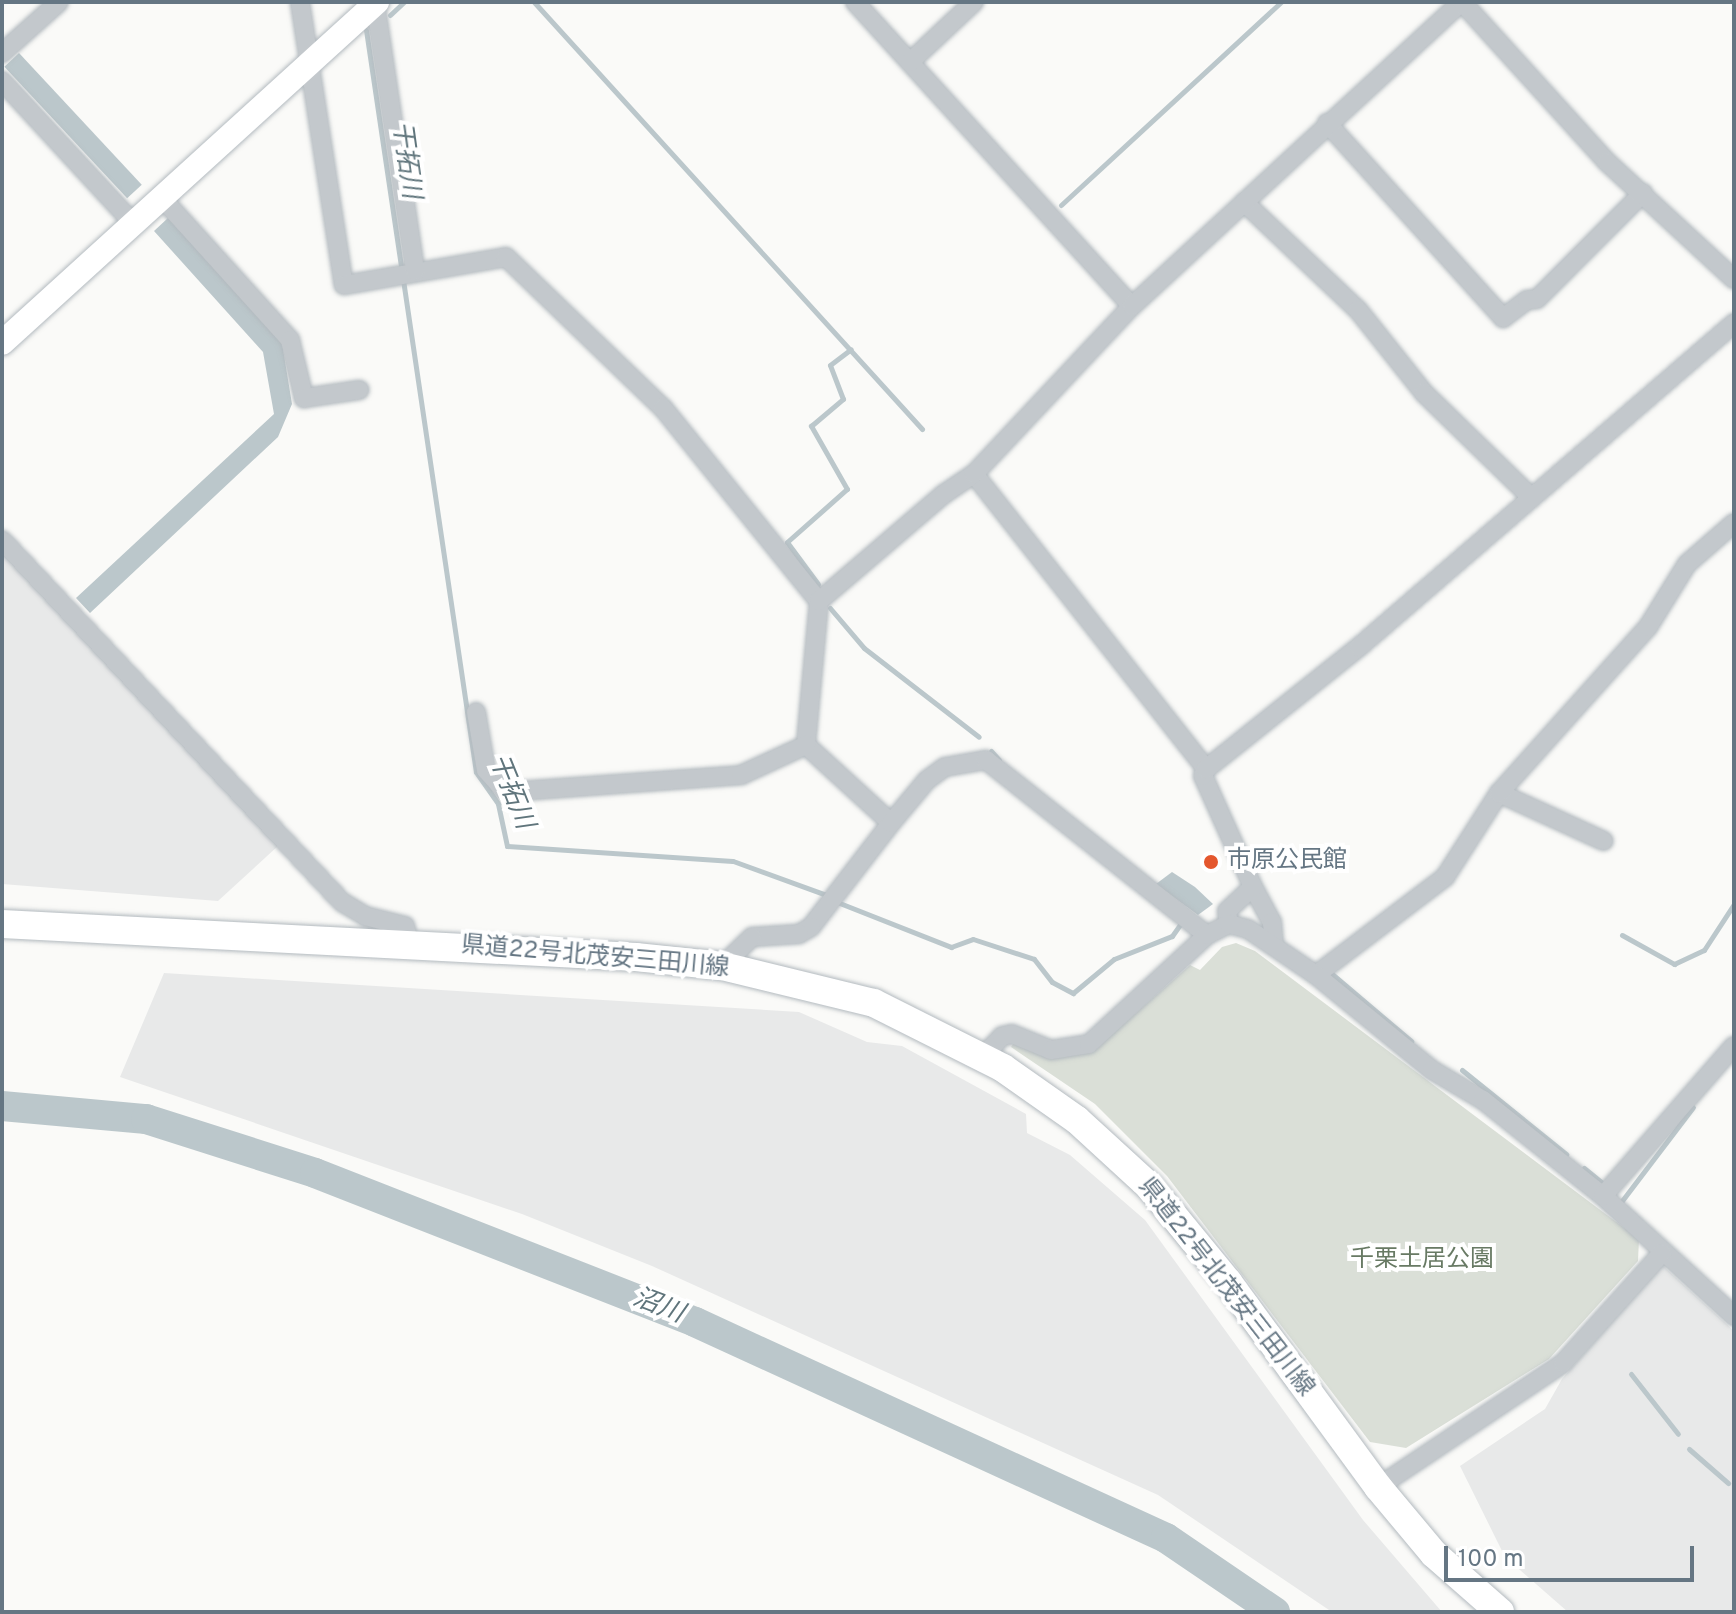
<!DOCTYPE html>
<html>
<head>
<meta charset="utf-8">
<style>
	body { margin:0 }
	#map { position:relative; width:1736px; height:1614px; overflow:hidden; background:#fafaf8; font-family:Overpass,"Noto Sans JP",sans-serif }
	div>[style] { position:absolute }
	[style*='--x'] { left:calc(var(--x)*1px); top:calc(var(--y)*1px); width:calc(var(--w)*1px); rotate:calc(var(--a)*1deg) }
	.built>* { inset:0; background:#e8e9e9 }
	.green>* { inset:0; background:#dadfd7 }
	.water>* { inset:0; background:#bbc7cb; transform-origin:0 0 }
	.stream>* { height:5px; margin:-2.5px; padding:0 2.5px; transform-origin:2.5px; border-radius:2.5px; background:#bbc7cb }
	.river>* { height:30px; margin:-15px; padding:0 15px; transform-origin:15px; border-radius:15px; background:#bbc7cb }
	.roads { filter:drop-shadow(0 0 2px #b3babf) drop-shadow(0 0 2px #b3babf) }
	.street>* { height:18px; margin:-9px; padding:0 9px; transform-origin:9px; border-radius:9px; background:#c3c8cc }
	.secondary>* { height:24px; margin:-12px; padding:0 12px; transform-origin:12px; border-radius:12px; background:#fff }
	.primary>* { height:28px; margin:-14px; padding:0 14px; transform-origin:14px; border-radius:14px; background:#fff }
	.dots>* { width:22px; height:22px; translate:-50% -50%; box-sizing:border-box; border:4px solid #fff; border-radius:50% }
	span { translate:-50% -50%; white-space:nowrap; text-align:center; line-height:1.15; -webkit-text-stroke:8px #fff; paint-order:stroke }
	.poi-label { font-size:24px; color:#657683 }
	.left { translate:0 -50%; text-align:left }
	.street-label { font-size:24px; color:#657683 }
	.park-label { font-size:24px; color:#687a64 }
	.water-label { font-size:26px; color:#60757c; font-style:italic }
	.frame { position:absolute; inset:0; border:4px solid #657683; pointer-events:none }
	.scale { position:absolute; left:1444px; top:1546px; width:250px; height:36px; box-sizing:border-box; border:4px solid #657683; border-top:0; padding-left:10px; font-size:24px; line-height:28px; white-space:nowrap; color:#657683; -webkit-text-stroke:6px #fff; paint-order:stroke }
</style>
</head>
<body>
<div id="map">
	<div class="built">
		<div style="clip-path:polygon(2px 552px,278px 846px,218px 901px,2px 884px)"></div>
		<div style="clip-path:polygon(164px 973px,799px 1012px,867px 1042px,902px 1046px,1026px 1114px,1027px 1133px,1070px 1155px,1145px 1220px,1363px 1520px,1442px 1612px,1332px 1612px,1158px 1495px,652px 1266px,522px 1214px,120px 1077px)"></div>
		<div style="clip-path:polygon(1662px 1265px,1734px 1331px,1734px 1612px,1568px 1612px,1505px 1557px,1460px 1466px,1545px 1409px,1562px 1379px)"></div>
	</div>
	<div class="green">
		<div style="clip-path:polygon(1236px 943px,1255px 951px,1639px 1239px,1638px 1261px,1549px 1359px,1406px 1448px,1370px 1442px,1167px 1176px,1095px 1104px,1011px 1047px,1016px 1040px,1049px 1053px,1091px 1053px,1190px 965px,1200px 970px,1222px 947px)"></div>
	</div>
	<div class="water">
		<div style="left:19px;top:53px;width:180px;height:20px;rotate:47deg"></div>
		<div style="clip-path:polygon(168px 218px,282px 343px,292px 404px,278px 437px,90px 613px,76px 598px,274px 414px,263px 352px,154px 231px)"></div>
		<div style="clip-path:polygon(1172px 872px,1195px 887px,1213px 904px,1198px 915px,1156px 884px)"></div>
	</div>
	<div class="stream">
		<div style="--x:534;--y:2;--w:577;--a:47.74"></div>
		<div style="--x:390;--y:15;--w:19;--a:-43"></div>
		<div style="--x:366;--y:30;--w:750;--a:81.57"></div>
		<div style="--x:476;--y:772;--w:39;--a:55"></div>
		<div style="--x:498;--y:804;--w:43;--a:77.9"></div>
		<div style="--x:507;--y:846;--w:226;--a:3.8"></div>
		<div style="--x:733;--y:861;--w:102;--a:20"></div>
		<div style="--x:1061;--y:205;--w:299;--a:-42.7"></div>
		<div style="--x:818;--y:584;--w:52;--a:-126.4"></div>
		<div style="--x:787;--y:542;--w:80;--a:-41.5"></div>
		<div style="--x:847;--y:489;--w:73;--a:-119.7"></div>
		<div style="--x:811;--y:426;--w:42;--a:-40.2"></div>
		<div style="--x:843;--y:399;--w:36;--a:-111"></div>
		<div style="--x:830;--y:365;--w:26;--a:-37"></div>
		<div style="--x:830;--y:608;--w:52;--a:49.6"></div>
		<div style="--x:864;--y:648;--w:145;--a:37.7"></div>
		<div style="--x:991;--y:751;--w:12;--a:48"></div>
		<div style="--x:837;--y:902;--w:123;--a:21.5"></div>
		<div style="--x:951;--y:947;--w:23;--a:-20"></div>
		<div style="--x:973;--y:939;--w:64;--a:18.2"></div>
		<div style="--x:1034;--y:959;--w:29;--a:52"></div>
		<div style="--x:1052;--y:982;--w:24;--a:28"></div>
		<div style="--x:1073;--y:993;--w:53;--a:-39.7"></div>
		<div style="--x:1114;--y:959;--w:62;--a:-21.6"></div>
		<div style="--x:1172;--y:936;--w:16;--a:-55"></div>
		<div style="--x:1622;--y:935;--w:60;--a:29.1"></div>
		<div style="--x:1674;--y:964;--w:33;--a:-25"></div>
		<div style="--x:1704;--y:950;--w:55;--a:-56.9"></div>
		<div style="--x:1332;--y:974;--w:104;--a:40.3"></div>
		<div style="--x:1462;--y:1070;--w:134;--a:38.9"></div>
		<div style="--x:1584;--y:1168;--w:22;--a:39"></div>
		<div style="--x:1621;--y:1202;--w:119;--a:-52.8"></div>
		<div style="--x:1631;--y:1374;--w:76;--a:51.9"></div>
		<div style="--x:1689;--y:1449;--w:52;--a:41.1"></div>
	</div>
	<div class="river">
		<div style="--x:2;--y:1106;--w:145;--a:5.2"></div>
		<div style="--x:146;--y:1119;--w:177;--a:17.7"></div>
		<div style="--x:315;--y:1173;--w:408;--a:21.4"></div>
		<div style="--x:695;--y:1322;--w:518;--a:24.64"></div>
		<div style="--x:1166;--y:1538;--w:132;--a:34.2"></div>
	</div>
	<div class="roads">
		<div class="street">
			<div style="--x:300;--y:2;--w:286;--a:81.2"></div>
			<div style="--x:344;--y:285;--w:164;--a:-9.8"></div>
			<div style="--x:506;--y:257;--w:218;--a:43.9"></div>
			<div style="--x:663;--y:408;--w:248;--a:51.1"></div>
			<div style="--x:819;--y:601;--w:145;--a:95.2"></div>
			<div style="--x:806;--y:745;--w:115;--a:42.5"></div>
			<div style="--x:891;--y:823;--w:131;--a:127.6"></div>
			<div style="--x:811;--y:927;--w:14;--a:150"></div>
			<div style="--x:799;--y:934;--w:47;--a:176.3"></div>
			<div style="--x:752;--y:937;--w:42;--a:136"></div>
			<div style="--x:375;--y:2;--w:272;--a:81.5"></div>
			<div style="--x:855;--y:2;--w:411;--a:47.7"></div>
			<div style="--x:2;--y:53;--w:76;--a:-41.8"></div>
			<div style="--x:910;--y:62;--w:88;--a:-43.2"></div>
			<div style="--x:2;--y:81;--w:193;--a:47.3"></div>
			<div style="--x:1327;--y:123;--w:263;--a:47.9"></div>
			<div style="--x:1503;--y:318;--w:30;--a:-37"></div>
			<div style="--x:1527;--y:300;--w:10;--a:-6"></div>
			<div style="--x:1537;--y:299;--w:150;--a:-45"></div>
			<div style="--x:161;--y:197;--w:193;--a:47.9"></div>
			<div style="--x:290;--y:340;--w:60;--a:76.4"></div>
			<div style="--x:304;--y:398;--w:56;--a:-8.3"></div>
			<div style="--x:1244;--y:202;--w:157;--a:43.5"></div>
			<div style="--x:1358;--y:310;--w:106;--a:51.5"></div>
			<div style="--x:1424;--y:393;--w:148;--a:44.2"></div>
			<div style="--x:974;--y:474;--w:375;--a:51.8"></div>
			<div style="--x:2;--y:540;--w:497;--a:46.8"></div>
			<div style="--x:342;--y:902;--w:27;--a:31"></div>
			<div style="--x:365;--y:916;--w:41;--a:14"></div>
			<div style="--x:405;--y:926;--w:21;--a:76"></div>
			<div style="--x:819;--y:601;--w:165;--a:-40.6"></div>
			<div style="--x:944;--y:494;--w:36;--a:-34"></div>
			<div style="--x:974;--y:474;--w:231;--a:-46.8"></div>
			<div style="--x:1132;--y:306;--w:449;--a:-42.7"></div>
			<div style="--x:1462;--y:2;--w:216;--a:47.8"></div>
			<div style="--x:1607;--y:162;--w:173;--a:42.7"></div>
			<div style="--x:476;--y:712;--w:59;--a:80.2"></div>
			<div style="--x:486;--y:770;--w:30;--a:48"></div>
			<div style="--x:506;--y:792;--w:236;--a:-4.1"></div>
			<div style="--x:741;--y:775;--w:72;--a:-24.8"></div>
			<div style="--x:1499;--y:793;--w:115;--a:24.6"></div>
			<div style="--x:891;--y:823;--w:56;--a:-50.1"></div>
			<div style="--x:927;--y:780;--w:22;--a:-36"></div>
			<div style="--x:945;--y:767;--w:42;--a:-9.7"></div>
			<div style="--x:986;--y:760;--w:282;--a:38.4"></div>
			<div style="--x:1253;--y:887;--w:40;--a:62"></div>
			<div style="--x:1272;--y:922;--w:21;--a:85"></div>
			<div style="--x:1229;--y:924;--w:13;--a:-99"></div>
			<div style="--x:1227;--y:911;--w:35;--a:-43"></div>
			<div style="--x:1253;--y:887;--w:122;--a:-114.2"></div>
			<div style="--x:1203;--y:776;--w:8;--a:-67"></div>
			<div style="--x:1206;--y:769;--w:196;--a:-38.6"></div>
			<div style="--x:1359;--y:647;--w:496;--a:-40.8"></div>
			<div style="--x:1316;--y:975;--w:162;--a:-37.2"></div>
			<div style="--x:1445;--y:877;--w:100;--a:-57.3"></div>
			<div style="--x:1499;--y:793;--w:223;--a:-48.1"></div>
			<div style="--x:1648;--y:627;--w:74;--a:-58.2"></div>
			<div style="--x:1687;--y:564;--w:62;--a:-41.1"></div>
			<div style="--x:982;--y:1057;--w:29;--a:-46"></div>
			<div style="--x:1002;--y:1036;--w:10;--a:-11"></div>
			<div style="--x:1012;--y:1034;--w:42;--a:22.3"></div>
			<div style="--x:1051;--y:1050;--w:38;--a:-9"></div>
			<div style="--x:1089;--y:1044;--w:161;--a:-42.7"></div>
			<div style="--x:1207;--y:935;--w:25;--a:-27"></div>
			<div style="--x:1229;--y:924;--w:20;--a:15"></div>
			<div style="--x:1248;--y:929;--w:82;--a:34.1"></div>
			<div style="--x:1316;--y:975;--w:150;--a:39.3"></div>
			<div style="--x:1432;--y:1070;--w:59;--a:30.5"></div>
			<div style="--x:1483;--y:1100;--w:154;--a:38.7"></div>
			<div style="--x:1603;--y:1196;--w:178;--a:42.5"></div>
			<div style="--x:1603;--y:1196;--w:199;--a:-48.9"></div>
			<div style="--x:1378;--y:1487;--w:223;--a:-33.8"></div>
			<div style="--x:1563;--y:1363;--w:148;--a:-48"></div>
		</div>
		<div class="secondary">
			<div style="--x:2;--y:343;--w:507;--a:-42.28"></div>
		</div>
		<div class="primary">
			<div style="--x:2;--y:924;--w:635;--a:2.98"></div>
			<div style="--x:636;--y:957;--w:86;--a:6"></div>
			<div style="--x:722;--y:966;--w:156;--a:13.7"></div>
			<div style="--x:874;--y:1003;--w:144;--a:26.7"></div>
			<div style="--x:1003;--y:1068;--w:90;--a:35.1"></div>
			<div style="--x:1077;--y:1120;--w:99;--a:42.5"></div>
			<div style="--x:1150;--y:1187;--w:123;--a:50.6"></div>
			<div style="--x:1228;--y:1282;--w:254;--a:53.8"></div>
			<div style="--x:1378;--y:1487;--w:87;--a:50.1"></div>
			<div style="--x:1434;--y:1554;--w:88;--a:41.3"></div>
		</div>
	</div>
	<div class="dots">
		<div style="left:1211px;top:862px;background:#e4572e"></div>
	</div>
	<div class="poi-label">
		<span class="left" style="left:1227px;top:862px">市原公民館</span>
	</div>
	<div class="street-label">
		<span style="left:595px;top:958px;rotate:5deg">県道22号北茂安三田川線</span>
		<span style="left:1225px;top:1288px;rotate:52deg">県道22号北茂安三田川線</span>
	</div>
	<div class="park-label">
		<span style="left:1422px;top:1261px">千栗土居公園</span>
	</div>
	<div class="water-label">
		<span style="left:405px;top:160px;rotate:82deg">干拓川</span>
		<span style="left:510px;top:792px;rotate:68deg">干拓川</span>
		<span style="left:658px;top:1307px;rotate:21deg">沼川</span>
	</div>
	<div class="frame"></div>
	<div class="scale">100 m</div>
</div>
</body>
</html>
